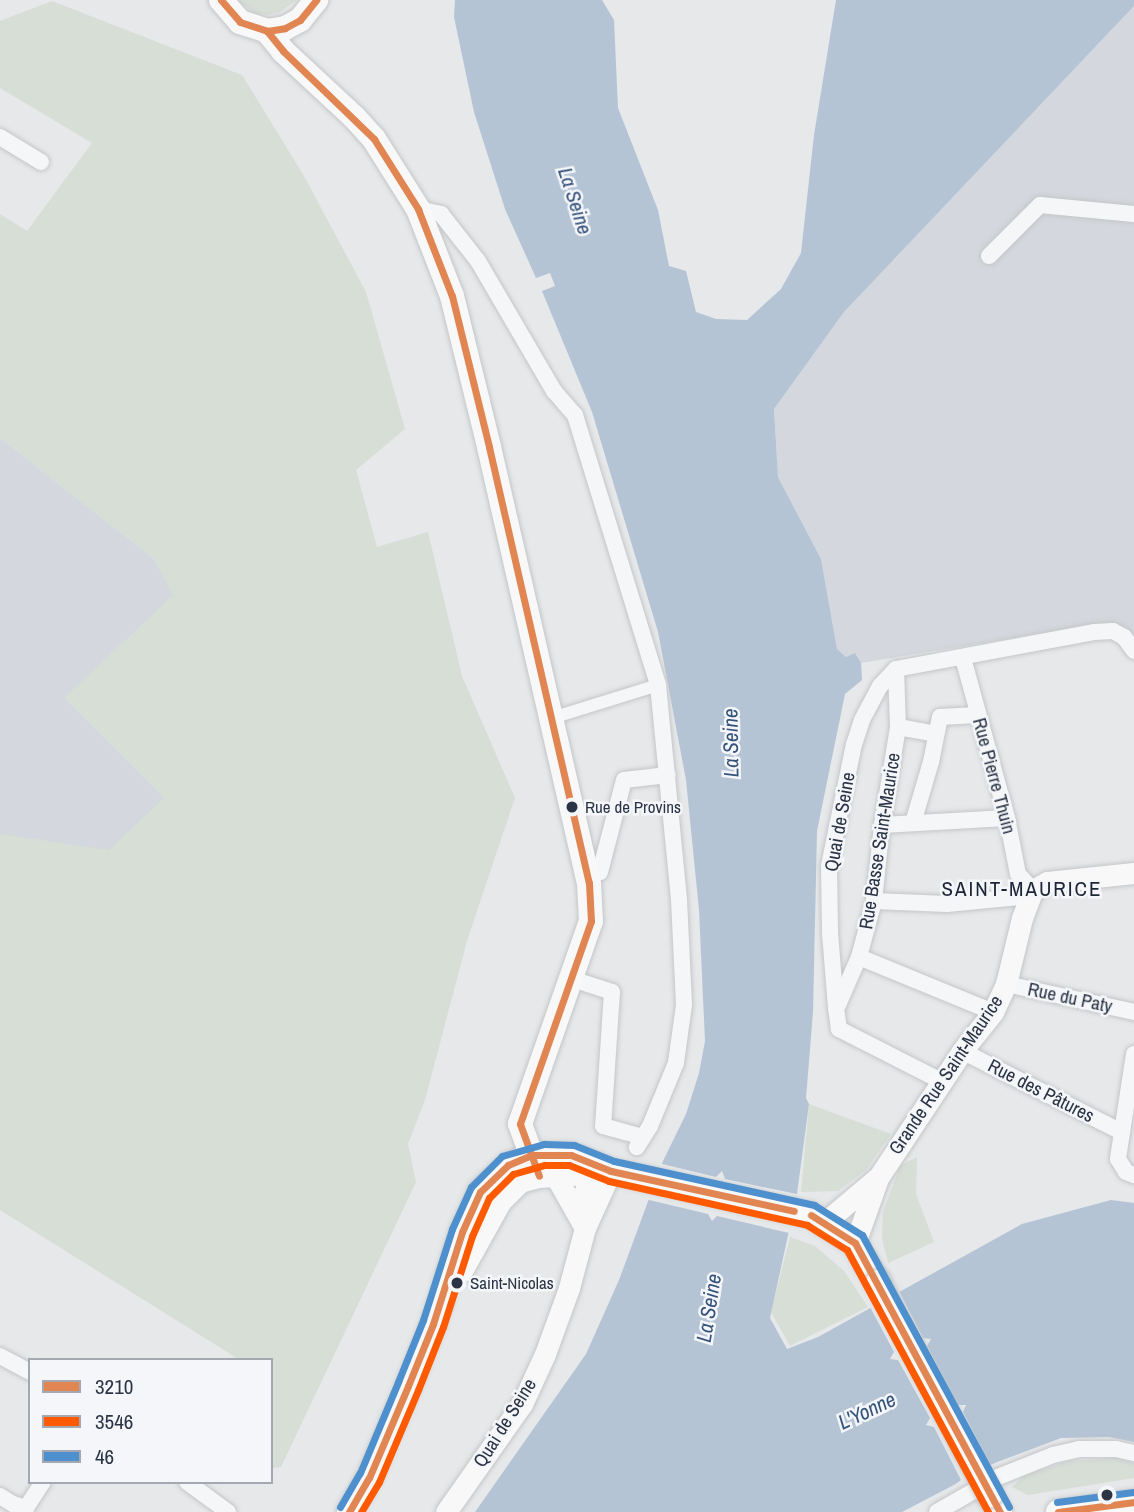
<!DOCTYPE html>
<html>
<head>
<meta charset="utf-8">
<style>
	body { margin:0 }
	#map { position:relative; width:1134px; height:1512px; overflow:hidden; background:#e6e8ea; font-family:"Archivo Narrow",sans-serif }
	div>[style] { position:absolute }
	[style*='--x'] { left:calc(var(--x)*1px); top:calc(var(--y)*1px); width:calc(var(--w)*1px); rotate:calc(var(--a)*1deg) }
	.built>* { inset:0; background:#d4d7dd }
	.green>* { inset:0; background:#d6ded6 }
	.water>* { inset:0; background:#b4c4d5 }
	.pier>* { inset:0; background:#e6e8ea }
	.roads { filter:drop-shadow(0 0 2px #c4c6c8) drop-shadow(0 0 2px #c4c6c8) }
	.pedestrian>* { height:12px; margin:-6px; padding:0 6px; transform-origin:6px; border-radius:6px; background:#f5f6f7 }
	.minor>* { height:16px; margin:-8px; padding:0 8px; transform-origin:8px; border-radius:8px; background:#f5f6f7 }
	.secondary>* { height:21px; margin:-10.5px; padding:0 10.5px; transform-origin:10.5px; border-radius:10.5px; background:#f8f8f8 }
	.primary>* { height:24px; margin:-12px; padding:0 12px; transform-origin:12px; border-radius:12px; background:#f8f8f8 }
	.bridges { filter:drop-shadow(0 0 2px #c2c5c8) drop-shadow(0 0 2px #c2c5c8) }
	.primary-bridge>* { height:24px; margin:-12px; padding:0 12px; transform-origin:12px; border-radius:12px; background:#f8f8f8 }
	.bus-1>* { height:7px; margin:-3.5px; padding:0 3.5px; transform-origin:3.5px; border-radius:3.5px; background:#e18652 }
	.bus-2>* { height:7px; margin:-3.5px; padding:0 3.5px; transform-origin:3.5px; border-radius:3.5px; background:#ff5a00 }
	.bus-3>* { height:7px; margin:-3.5px; padding:0 3.5px; transform-origin:3.5px; border-radius:3.5px; background:#4d90cd }
	.dots>* { width:19px; height:19px; translate:-50% -50%; box-sizing:border-box; border:4px solid #f4f6f9; border-radius:50% }
	span { translate:-50% -50%; white-space:nowrap; text-align:center; line-height:1.15; -webkit-text-stroke:5px #f4f6f9; paint-order:stroke }
	.bus-label { font-size:17px; color:#2b3445 }
	.left { translate:0 -50%; text-align:left }
	.street-label { font-size:19px; color:#2b3445 }
	.water-label { font-size:21px; color:#34527a; font-style:italic }
	.neighbourhood-label { font-size:21px; color:#1d2536; letter-spacing:2px }
	.legend { position:absolute; left:28px; top:1358px; width:245px; height:126px; box-sizing:border-box; background:#f4f6f9; border:2px solid #a4a8b1; margin:0; padding:9px 12px; list-style:none; font-size:21px; color:#2b3445 }
	.legend li { display:flex; align-items:center; gap:14px; height:35px }
	.legend b { width:35px; border:2px solid #a4a8b1 }
</style>
</head>
<body>
<div id="map">
	<div class="built">
		<div style="clip-path:polygon(1134px 6px,1134px 635px,1125px 627px,1110px 622px,861px 663px,855px 654px,846px 657px,837px 649px,821px 559px,778px 477px,774px 409px,844px 312px)"></div>
		<div style="clip-path:polygon(0 438px,154px 559px,173px 593px,217px 742px,165px 798px,0 954px)"></div>
	</div>
	<div class="green">
		<div style="clip-path:polygon(237px 0,297px 0,280px 12px,267px 15px,254px 13px)"></div>
		<div style="clip-path:polygon(52px 1px,242px 75px,304px 176px,366px 292px,405px 429px,356px 470px,377px 547px,428px 532px,462px 676px,515px 798px,467px 941px,425px 1100px,408px 1144px,416px 1182px,281px 1467px,271px 1468px,271px 1360px,240px 1360px,0 1210px,0 834px,109px 850px,164px 798px,64px 698px,173px 595px,154px 559px,0 438px,0 214px,27px 231px,92px 143px,0 88px,0 21px)"></div>
		<div style="clip-path:polygon(809px 1104px,891px 1134px,866px 1170px,838px 1191px,801px 1192px)"></div>
		<div style="clip-path:polygon(917px 1157px,916px 1194px,934px 1242px,888px 1263px,882px 1238px,883px 1212px,900px 1166px)"></div>
		<div style="clip-path:polygon(790px 1237px,815px 1246px,844px 1271px,868px 1307px,790px 1346px,771px 1312px)"></div>
		<div style="clip-path:polygon(1116px 1458px,1134px 1463px,1134px 1478px,1028px 1495px,1012px 1487px,1025px 1475px,1069px 1461px)"></div>
	</div>
	<div class="water">
		<div style="clip-path:polygon(455px 0,602px 0,614px 20px,618px 108px,658px 210px,669px 266px,686px 271px,696px 312px,716px 319px,747px 320px,781px 289px,801px 253px,814px 135px,836px 0,1134px 0,1134px 6px,844px 312px,774px 409px,778px 477px,821px 559px,837px 649px,846px 657px,855px 653px,861px 663px,862px 680px,845px 694px,817px 831px,813px 1012px,806px 1098px,809px 1104px,797px 1194px,770px 1318px,787px 1349px,818px 1337px,1022px 1224px,1111px 1200px,1134px 1203px,1134px 1442px,1109px 1437px,1061px 1438px,1000px 1461px,902px 1512px,475px 1512px,586px 1354px,619px 1280px,663px 1161px,686px 1114px,699px 1073px,705px 1041px,699px 910px,686px 780px,658px 632px,592px 412px,542px 291px,555px 286px,550px 273px,536px 278px,505px 209px,474px 112px,454px 17px)"></div>
	</div>
	<div class="pier">
		<div style="clip-path:polygon(658px 1163px,716px 1177px,722px 1171px,725px 1179px,797px 1194px,789px 1233px,717px 1216px,712px 1221px,708px 1214px,645px 1199px)"></div>
		<div style="clip-path:polygon(898px 1289px,923px 1338px,931px 1339px,927px 1346px,958px 1405px,966px 1405px,963px 1412px,990px 1465px,1000px 1461px,1001px 1464px,955px 1489px,953px 1486px,961px 1480px,934px 1427px,926px 1425px,930px 1418px,898px 1360px,890px 1359px,894px 1352px,869px 1305px)"></div>
	</div>
	<div class="roads">
		<div class="pedestrian">
			<div style="--x:552;--y:718;--w:111;--a:-17.3"></div>
		</div>
		<div class="minor">
			<div style="--x:0;--y:137;--w:48;--a:31.4"></div>
			<div style="--x:418;--y:209;--w:24;--a:12"></div>
			<div style="--x:441;--y:214;--w:60;--a:51.8"></div>
			<div style="--x:478;--y:261;--w:151;--a:59.7"></div>
			<div style="--x:554;--y:391;--w:32;--a:49"></div>
			<div style="--x:575;--y:415;--w:282;--a:72.9"></div>
			<div style="--x:658;--y:685;--w:215;--a:84.4"></div>
			<div style="--x:679;--y:899;--w:106;--a:87.3"></div>
			<div style="--x:684;--y:1005;--w:59;--a:97.9"></div>
			<div style="--x:676;--y:1063;--w:68;--a:112.4"></div>
			<div style="--x:650;--y:1126;--w:25;--a:122"></div>
			<div style="--x:989;--y:256;--w:72;--a:-45"></div>
			<div style="--x:1040;--y:205;--w:94;--a:5.5"></div>
			<div style="--x:963;--y:658;--w:166;--a:74.6"></div>
			<div style="--x:1007;--y:818;--w:57;--a:78.9"></div>
			<div style="--x:1018;--y:874;--w:22;--a:47"></div>
			<div style="--x:896;--y:669;--w:23;--a:133"></div>
			<div style="--x:880;--y:686;--w:38;--a:118"></div>
			<div style="--x:862;--y:720;--w:25;--a:108"></div>
			<div style="--x:854;--y:744;--w:125;--a:101.6"></div>
			<div style="--x:829;--y:866;--w:67;--a:89.1"></div>
			<div style="--x:830;--y:933;--w:75;--a:85.4"></div>
			<div style="--x:836;--y:1008;--w:21;--a:82"></div>
			<div style="--x:839;--y:1029;--w:114;--a:27"></div>
			<div style="--x:896;--y:669;--w:201;--a:-10.6"></div>
			<div style="--x:1094;--y:632;--w:19;--a:-3"></div>
			<div style="--x:1113;--y:631;--w:13;--a:29"></div>
			<div style="--x:1124;--y:637;--w:17;--a:54"></div>
			<div style="--x:898;--y:727;--w:39;--a:10"></div>
			<div style="--x:913;--y:823;--w:64;--a:-73.6"></div>
			<div style="--x:931;--y:762;--w:46;--a:-78.7"></div>
			<div style="--x:940;--y:717;--w:37;--a:-3"></div>
			<div style="--x:882;--y:825;--w:125;--a:-3.2"></div>
			<div style="--x:588;--y:875;--w:12;--a:-14"></div>
			<div style="--x:600;--y:872;--w:95;--a:-75.4"></div>
			<div style="--x:624;--y:780;--w:44;--a:-6.5"></div>
			<div style="--x:874;--y:901;--w:73;--a:2.4"></div>
			<div style="--x:947;--y:904;--w:83;--a:-5.5"></div>
			<div style="--x:859;--y:957;--w:145;--a:22.3"></div>
			<div style="--x:572;--y:979;--w:42;--a:18"></div>
			<div style="--x:612;--y:992;--w:134;--a:93.8"></div>
			<div style="--x:603;--y:1126;--w:41;--a:15.4"></div>
			<div style="--x:1006;--y:984;--w:131;--a:12.3"></div>
			<div style="--x:838;--y:1005;--w:52;--a:-66.4"></div>
			<div style="--x:859;--y:957;--w:58;--a:-75"></div>
			<div style="--x:874;--y:901;--w:76;--a:-84"></div>
			<div style="--x:882;--y:825;--w:99;--a:-80.7"></div>
			<div style="--x:898;--y:727;--w:58;--a:-92"></div>
			<div style="--x:962;--y:1051;--w:177;--a:26.9"></div>
			<div style="--x:1134;--y:1054;--w:106;--a:98.7"></div>
			<div style="--x:1118;--y:1159;--w:15;--a:58"></div>
			<div style="--x:1126;--y:1172;--w:9;--a:21"></div>
			<div style="--x:0;--y:1356;--w:34;--a:28"></div>
			<div style="--x:187;--y:1482;--w:51;--a:36.2"></div>
			<div style="--x:0;--y:1496;--w:15;--a:32"></div>
			<div style="--x:13;--y:1504;--w:14;--a:17"></div>
			<div style="--x:26;--y:1508;--w:31;--a:-57"></div>
			<div style="--x:937;--y:1512;--w:70;--a:-29.8"></div>
			<div style="--x:998;--y:1477;--w:59;--a:-21.8"></div>
			<div style="--x:1053;--y:1455;--w:27;--a:-13"></div>
			<div style="--x:1079;--y:1449;--w:37;--a:0"></div>
			<div style="--x:1116;--y:1449;--w:18;--a:13"></div>
		</div>
		<div class="secondary">
			<div style="--x:555;--y:1175;--w:61;--a:60.5"></div>
			<div style="--x:578;--y:1215;--w:54;--a:-73.9"></div>
			<div style="--x:825;--y:1222;--w:67;--a:-40.1"></div>
			<div style="--x:855;--y:1243;--w:69;--a:-70.5"></div>
			<div style="--x:878;--y:1178;--w:152;--a:-56.5"></div>
			<div style="--x:962;--y:1051;--w:50;--a:-51.5"></div>
			<div style="--x:993;--y:1012;--w:31;--a:-65"></div>
			<div style="--x:1006;--y:984;--w:68;--a:-76.4"></div>
			<div style="--x:1022;--y:918;--w:30;--a:-69"></div>
			<div style="--x:1033;--y:890;--w:16;--a:-30"></div>
			<div style="--x:1047;--y:882;--w:87;--a:-5.9"></div>
			<div style="--x:446;--y:1512;--w:132;--a:-54.9"></div>
			<div style="--x:522;--y:1404;--w:55;--a:-65.3"></div>
			<div style="--x:545;--y:1354;--w:70;--a:-70"></div>
			<div style="--x:569;--y:1288;--w:62;--a:-75.1"></div>
			<div style="--x:585;--y:1228;--w:63;--a:-65.5"></div>
		</div>
		<div class="primary">
			<div style="--x:221;--y:0;--w:29;--a:49"></div>
			<div style="--x:240;--y:22;--w:28;--a:18"></div>
			<div style="--x:267;--y:31;--w:18;--a:-9"></div>
			<div style="--x:285;--y:28;--w:17;--a:-28"></div>
			<div style="--x:300;--y:20;--w:26;--a:-51"></div>
			<div style="--x:267;--y:31;--w:26;--a:51"></div>
			<div style="--x:283;--y:51;--w:98;--a:42.9"></div>
			<div style="--x:355;--y:118;--w:28;--a:48"></div>
			<div style="--x:374;--y:139;--w:83;--a:57.8"></div>
			<div style="--x:418;--y:209;--w:93;--a:68.7"></div>
			<div style="--x:452;--y:296;--w:155;--a:76.2"></div>
			<div style="--x:489;--y:447;--w:447;--a:77.1"></div>
			<div style="--x:589;--y:883;--w:38;--a:87"></div>
			<div style="--x:591;--y:921;--w:215;--a:109.3"></div>
			<div style="--x:520;--y:1124;--w:55;--a:69.9"></div>
			<div style="--x:461;--y:1271;--w:80;--a:-60.9"></div>
			<div style="--x:500;--y:1201;--w:28;--a:-45"></div>
			<div style="--x:520;--y:1181;--w:20;--a:-15"></div>
			<div style="--x:539;--y:1176;--w:67;--a:-3.4"></div>
			<div style="--x:990;--y:1495;--w:20;--a:60"></div>
			<div style="--x:349;--y:1512;--w:39;--a:-60"></div>
			<div style="--x:369;--y:1478;--w:100;--a:-67"></div>
			<div style="--x:408;--y:1386;--w:67;--a:-68"></div>
			<div style="--x:433;--y:1324;--w:96;--a:-72.5"></div>
			<div style="--x:462;--y:1232;--w:44;--a:-65.8"></div>
			<div style="--x:480;--y:1192;--w:39;--a:-44"></div>
			<div style="--x:508;--y:1165;--w:25;--a:-23"></div>
			<div style="--x:531;--y:1155;--w:40;--a:0"></div>
			<div style="--x:571;--y:1155;--w:43;--a:21.8"></div>
			<div style="--x:611;--y:1171;--w:205;--a:12.4"></div>
			<div style="--x:811;--y:1215;--w:52;--a:32.5"></div>
			<div style="--x:855;--y:1243;--w:45;--a:59.5"></div>
			<div style="--x:1058;--y:1512;--w:77;--a:-7.5"></div>
		</div>
	</div>
	<div class="bridges">
		<div class="primary-bridge">
			<div style="--x:878;--y:1282;--w:241;--a:62.3"></div>
		</div>
	</div>
	<div class="bus-1">
		<div style="--x:221;--y:0;--w:29;--a:49"></div>
		<div style="--x:240;--y:22;--w:28;--a:18"></div>
		<div style="--x:267;--y:31;--w:18;--a:-9"></div>
		<div style="--x:285;--y:28;--w:17;--a:-28"></div>
		<div style="--x:300;--y:20;--w:26;--a:-51"></div>
		<div style="--x:267;--y:31;--w:26;--a:51"></div>
		<div style="--x:283;--y:51;--w:127;--a:44"></div>
		<div style="--x:374;--y:139;--w:83;--a:57.8"></div>
		<div style="--x:418;--y:209;--w:93;--a:68.7"></div>
		<div style="--x:452;--y:296;--w:155;--a:76.2"></div>
		<div style="--x:489;--y:447;--w:447;--a:77.1"></div>
		<div style="--x:589;--y:883;--w:38;--a:87"></div>
		<div style="--x:591;--y:921;--w:215;--a:109.3"></div>
		<div style="--x:520;--y:1124;--w:55;--a:69.9"></div>
		<div style="--x:811;--y:1215;--w:52;--a:32.5"></div>
		<div style="--x:855;--y:1243;--w:306;--a:61.7"></div>
		<div style="--x:349;--y:1512;--w:39;--a:-60"></div>
		<div style="--x:369;--y:1478;--w:100;--a:-67"></div>
		<div style="--x:408;--y:1386;--w:67;--a:-68"></div>
		<div style="--x:433;--y:1324;--w:96;--a:-72.5"></div>
		<div style="--x:462;--y:1232;--w:44;--a:-65.8"></div>
		<div style="--x:480;--y:1192;--w:39;--a:-44"></div>
		<div style="--x:508;--y:1165;--w:25;--a:-23"></div>
		<div style="--x:531;--y:1155;--w:40;--a:0"></div>
		<div style="--x:571;--y:1155;--w:43;--a:21.8"></div>
		<div style="--x:611;--y:1171;--w:187;--a:12.3"></div>
		<div style="--x:1058;--y:1512;--w:77;--a:-7.5"></div>
	</div>
	<div class="bus-2">
		<div style="--x:361;--y:1512;--w:35;--a:-59"></div>
		<div style="--x:379;--y:1482;--w:100;--a:-67"></div>
		<div style="--x:418;--y:1390;--w:68;--a:-68.4"></div>
		<div style="--x:443;--y:1327;--w:96;--a:-72.3"></div>
		<div style="--x:472;--y:1236;--w:42;--a:-65.9"></div>
		<div style="--x:489;--y:1198;--w:34;--a:-45"></div>
		<div style="--x:513;--y:1174;--w:33;--a:-16"></div>
		<div style="--x:545;--y:1165;--w:24;--a:0"></div>
		<div style="--x:569;--y:1165;--w:43;--a:21.8"></div>
		<div style="--x:609;--y:1181;--w:203;--a:12.5"></div>
		<div style="--x:807;--y:1225;--w:47;--a:32"></div>
		<div style="--x:847;--y:1250;--w:298;--a:61.7"></div>
	</div>
	<div class="bus-3">
		<div style="--x:1057;--y:1502;--w:77;--a:-7.5"></div>
		<div style="--x:340;--y:1507;--w:39;--a:-60"></div>
		<div style="--x:360;--y:1473;--w:99;--a:-67.3"></div>
		<div style="--x:398;--y:1382;--w:67;--a:-68"></div>
		<div style="--x:423;--y:1320;--w:96;--a:-72.3"></div>
		<div style="--x:452;--y:1229;--w:46;--a:-65.7"></div>
		<div style="--x:471;--y:1187;--w:44;--a:-45"></div>
		<div style="--x:502;--y:1156;--w:44;--a:-15.9"></div>
		<div style="--x:544;--y:1144;--w:30;--a:2"></div>
		<div style="--x:574;--y:1145;--w:43;--a:21.8"></div>
		<div style="--x:614;--y:1161;--w:205;--a:12.4"></div>
		<div style="--x:814;--y:1205;--w:57;--a:32"></div>
		<div style="--x:862;--y:1235;--w:309;--a:61.6"></div>
	</div>
	<div class="dots">
		<div style="left:572px;top:807px;background:#2b3445"></div>
		<div style="left:457px;top:1283px;background:#2b3445"></div>
		<div style="left:1107px;top:1495px;background:#2b3445"></div>
	</div>
	<div class="bus-label">
		<span class="left" style="left:585px;top:807px">Rue de Provins</span>
		<span class="left" style="left:470px;top:1283px">Saint-Nicolas</span>
	</div>
	<div class="street-label">
		<span style="left:994px;top:776px;rotate:75deg">Rue Pierre Thuin</span>
		<span style="left:840px;top:822px;rotate:-80deg">Quai de Seine</span>
		<span style="left:880px;top:841px;rotate:-81deg">Rue Basse Saint-Maurice</span>
		<span style="left:1070px;top:998px;rotate:12deg">Rue du Paty</span>
		<span style="left:946px;top:1075px;rotate:-56deg">Grande Rue Saint-Maurice</span>
		<span style="left:1041px;top:1091px;rotate:27deg">Rue des Pâtures</span>
		<span style="left:505px;top:1423px;rotate:-58deg">Quai de Seine</span>
	</div>
	<div class="water-label">
		<span style="left:575px;top:201px;rotate:72deg">La Seine</span>
		<span style="left:731px;top:743px;rotate:-91deg">La Seine</span>
		<span style="left:709px;top:1308px;rotate:-81deg">La Seine</span>
		<span style="left:867px;top:1411px;rotate:-25deg">L'Yonne</span>
	</div>
	<div class="neighbourhood-label">
		<span style="left:1022px;top:889px">SAINT-MAURICE</span>
	</div>
	<ul class="legend">
	<li><b style="height:9px;background:#e18652"></b>3210</li>
	<li><b style="height:9px;background:#ff5a00"></b>3546</li>
	<li><b style="height:9px;background:#4d90cd"></b>46</li>
	</ul>
</div>
</body>
</html>
